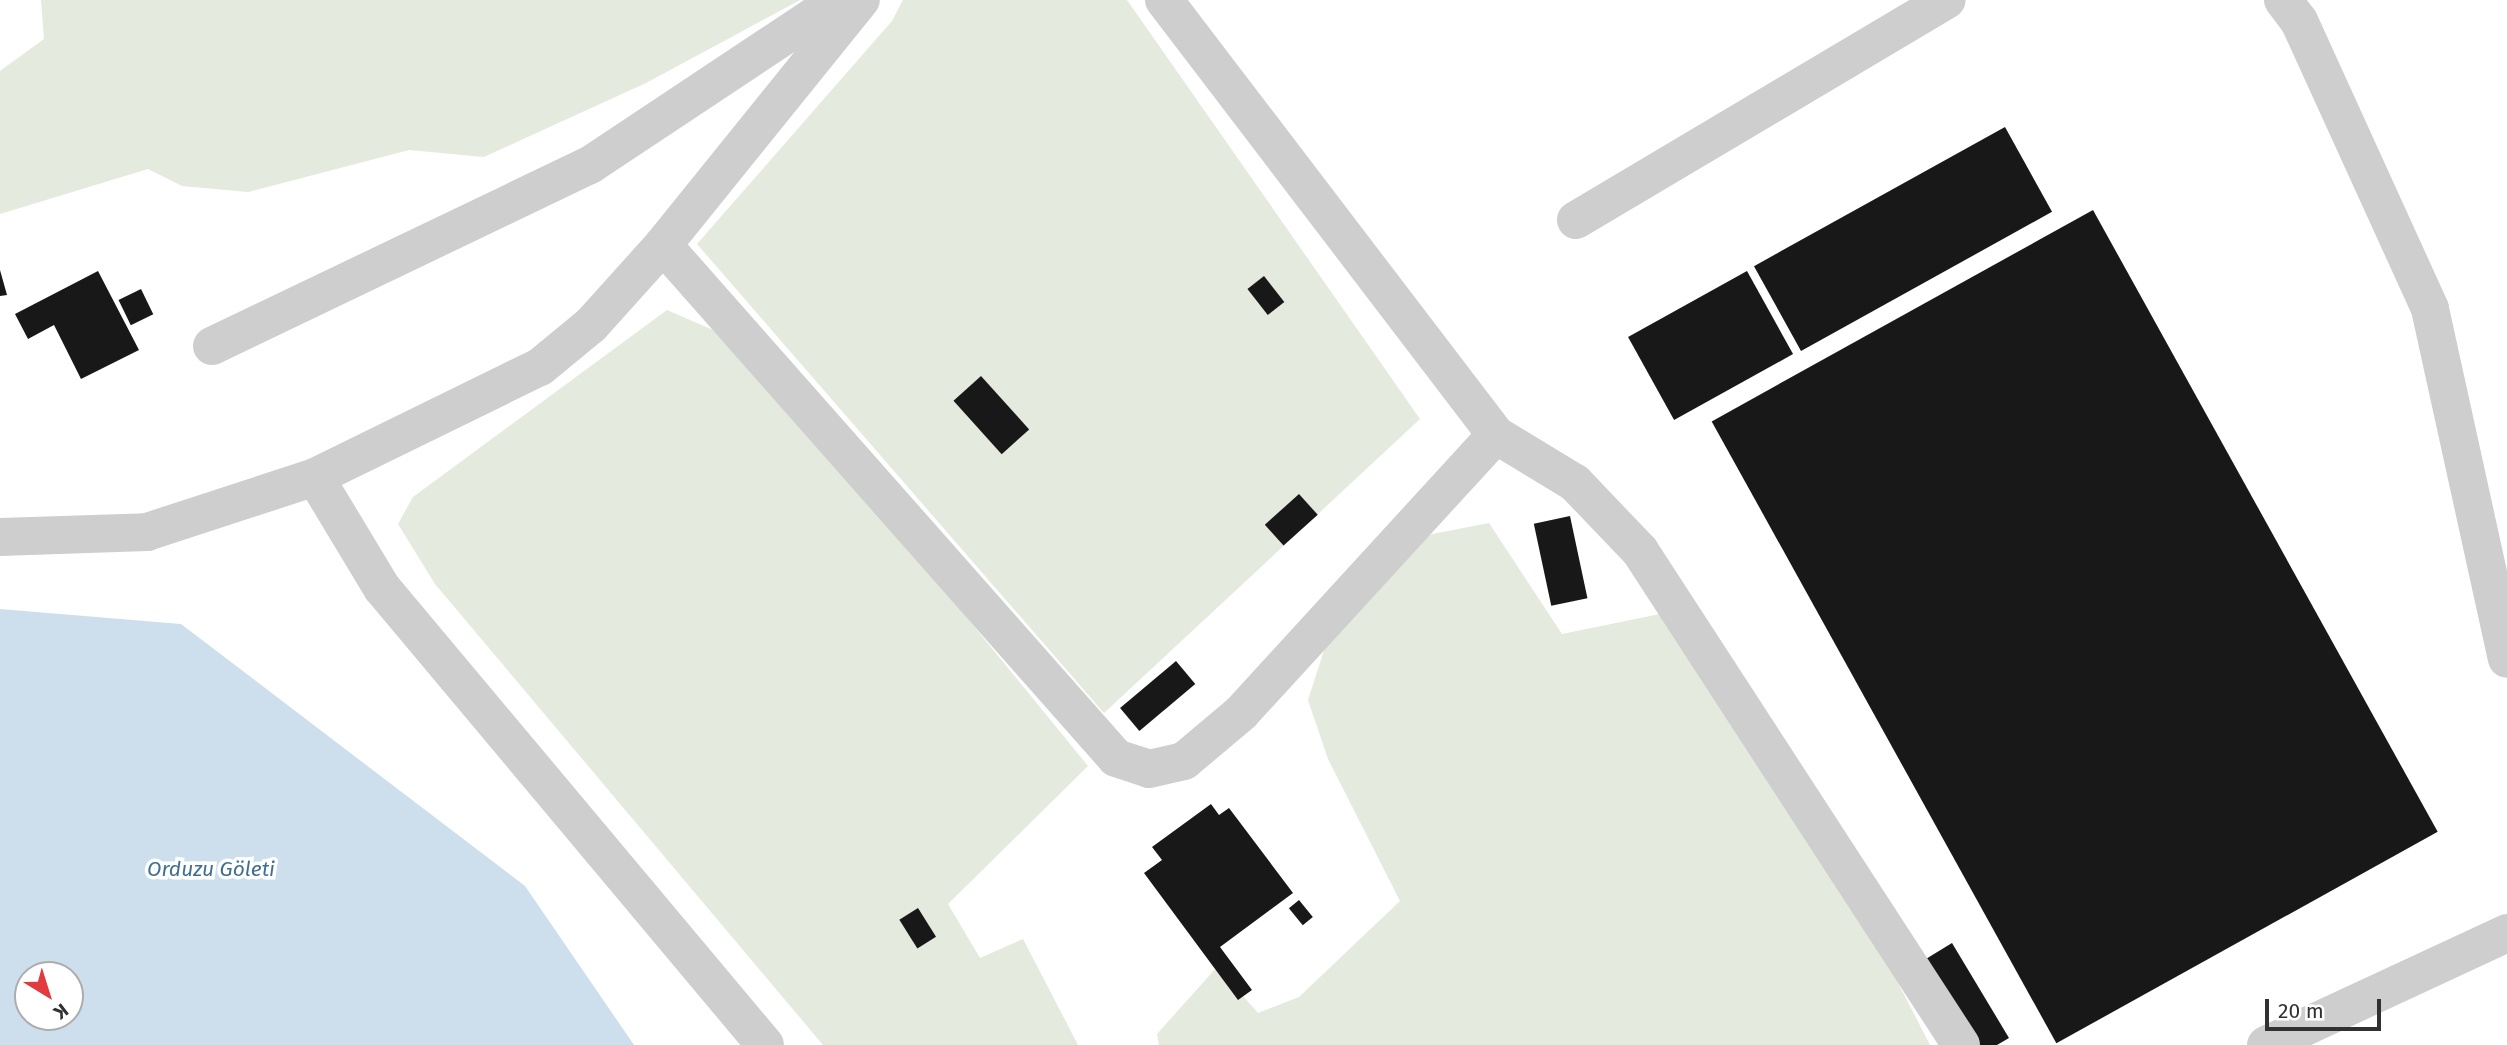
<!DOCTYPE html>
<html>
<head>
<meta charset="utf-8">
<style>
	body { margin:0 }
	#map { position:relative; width:2507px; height:1045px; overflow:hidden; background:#fff; font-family:"Fira Sans",sans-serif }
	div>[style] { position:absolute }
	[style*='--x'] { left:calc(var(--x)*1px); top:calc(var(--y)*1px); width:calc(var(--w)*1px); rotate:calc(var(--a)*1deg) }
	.green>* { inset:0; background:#e4eadd }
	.water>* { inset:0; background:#cddfec }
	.building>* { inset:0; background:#181818; transform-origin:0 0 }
	.minor>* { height:38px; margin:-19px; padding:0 19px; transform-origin:19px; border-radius:19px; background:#cecece }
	span { translate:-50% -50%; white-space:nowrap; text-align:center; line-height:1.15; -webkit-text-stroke:7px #fff; paint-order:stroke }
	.water-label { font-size:21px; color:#406f92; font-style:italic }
	.north { position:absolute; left:14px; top:961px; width:70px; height:70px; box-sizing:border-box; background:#fff; border:2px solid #adadad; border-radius:50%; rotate:142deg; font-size:19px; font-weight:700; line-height:28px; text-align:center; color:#313131 }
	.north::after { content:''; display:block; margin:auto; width:24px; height:32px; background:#e13a3f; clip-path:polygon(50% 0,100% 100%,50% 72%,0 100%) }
	.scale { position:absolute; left:2265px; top:999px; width:116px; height:32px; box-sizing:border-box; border:4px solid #313131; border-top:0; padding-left:9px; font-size:21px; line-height:24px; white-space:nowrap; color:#313131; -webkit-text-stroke:5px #fff; paint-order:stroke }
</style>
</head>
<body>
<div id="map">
	<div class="green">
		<div style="clip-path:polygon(41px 0,800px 0,646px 83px,484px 157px,409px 150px,248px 192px,182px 186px,148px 169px,0 214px,0 71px,44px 39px)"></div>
		<div style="clip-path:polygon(903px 0,1127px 0,1420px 419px,1104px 713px,697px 244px,892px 21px)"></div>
		<div style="clip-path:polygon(667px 310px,743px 343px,1088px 766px,948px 904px,980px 958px,1023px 939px,1078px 1045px,823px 1045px,435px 584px,398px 524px,413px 497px)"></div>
		<div style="clip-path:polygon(1489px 523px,1562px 634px,1660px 614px,1877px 942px,1930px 1045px,1159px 1045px,1157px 1034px,1217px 967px,1258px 1013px,1299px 997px,1400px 901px,1328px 759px,1308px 700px,1325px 647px,1407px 539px)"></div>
	</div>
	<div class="water">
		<div style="clip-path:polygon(evenodd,0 609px,181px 624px,525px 886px,634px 1045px,0 1045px,0 609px,28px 975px,70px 975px,70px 1017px,28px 1017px,28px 975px)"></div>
	</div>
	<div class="building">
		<div style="left:2005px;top:127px;width:97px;height:287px;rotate:61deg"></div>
		<div style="left:2093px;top:210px;width:711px;height:436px;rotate:61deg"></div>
		<div style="clip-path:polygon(0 270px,7px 295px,0 296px)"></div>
		<div style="clip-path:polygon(98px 271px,139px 350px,81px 379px,54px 325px,28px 339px,15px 314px)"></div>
		<div style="left:1747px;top:271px;width:95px;height:136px;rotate:61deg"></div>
		<div style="left:1264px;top:276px;width:33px;height:21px;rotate:52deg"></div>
		<div style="left:141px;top:289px;width:28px;height:25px;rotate:64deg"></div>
		<div style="left:981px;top:376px;width:72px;height:37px;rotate:48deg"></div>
		<div style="left:1299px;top:494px;width:28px;height:46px;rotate:48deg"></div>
		<div style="left:1570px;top:516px;width:84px;height:37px;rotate:78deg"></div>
		<div style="left:1176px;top:661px;width:30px;height:73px;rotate:50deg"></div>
		<div style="clip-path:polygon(1211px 804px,1219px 815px,1229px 808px,1293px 893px,1220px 947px,1252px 990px,1238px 1000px,1144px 873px,1162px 860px,1152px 847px)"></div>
		<div style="left:1299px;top:900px;width:22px;height:13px;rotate:51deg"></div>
		<div style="left:918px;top:908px;width:34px;height:22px;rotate:58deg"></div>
		<div style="clip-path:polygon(1952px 943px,2009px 1038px,1997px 1045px,1964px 1045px,1916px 965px)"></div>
	</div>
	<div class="minor">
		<div style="--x:1164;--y:0;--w:547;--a:52.65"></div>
		<div style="--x:1496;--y:435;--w:92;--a:31.3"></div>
		<div style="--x:1575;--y:483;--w:94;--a:46.3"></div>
		<div style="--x:1640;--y:551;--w:589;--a:56.98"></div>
		<div style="--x:2283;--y:0;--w:26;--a:53"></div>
		<div style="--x:2299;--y:21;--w:316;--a:65.5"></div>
		<div style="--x:2430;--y:309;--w:358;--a:77.6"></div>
		<div style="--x:1576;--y:220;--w:431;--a:-30.7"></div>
		<div style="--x:663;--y:245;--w:684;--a:48.55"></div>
		<div style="--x:1116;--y:758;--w:35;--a:18"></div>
		<div style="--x:1149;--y:769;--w:36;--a:-13"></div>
		<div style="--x:1184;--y:761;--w:75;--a:-40.1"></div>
		<div style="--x:1241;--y:713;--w:377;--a:-47.5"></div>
		<div style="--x:212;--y:346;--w:419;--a:-25.6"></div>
		<div style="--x:590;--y:165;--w:298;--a:-33.6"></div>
		<div style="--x:315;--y:477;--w:130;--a:58.9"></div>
		<div style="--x:382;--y:588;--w:596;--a:50.03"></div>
		<div style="--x:0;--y:537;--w:147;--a:-1.9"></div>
		<div style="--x:147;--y:532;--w:177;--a:-18.1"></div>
		<div style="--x:315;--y:477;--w:250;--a:-26.1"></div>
		<div style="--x:540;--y:367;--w:66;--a:-39.5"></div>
		<div style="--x:591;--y:325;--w:108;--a:-48"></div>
		<div style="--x:663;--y:245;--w:315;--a:-51.1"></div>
		<div style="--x:2266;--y:1045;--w:266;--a:-24.9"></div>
	</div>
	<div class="water-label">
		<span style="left:211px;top:869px">Orduzu Göleti</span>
	</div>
	<div class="north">K</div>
	<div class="scale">20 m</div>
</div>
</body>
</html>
